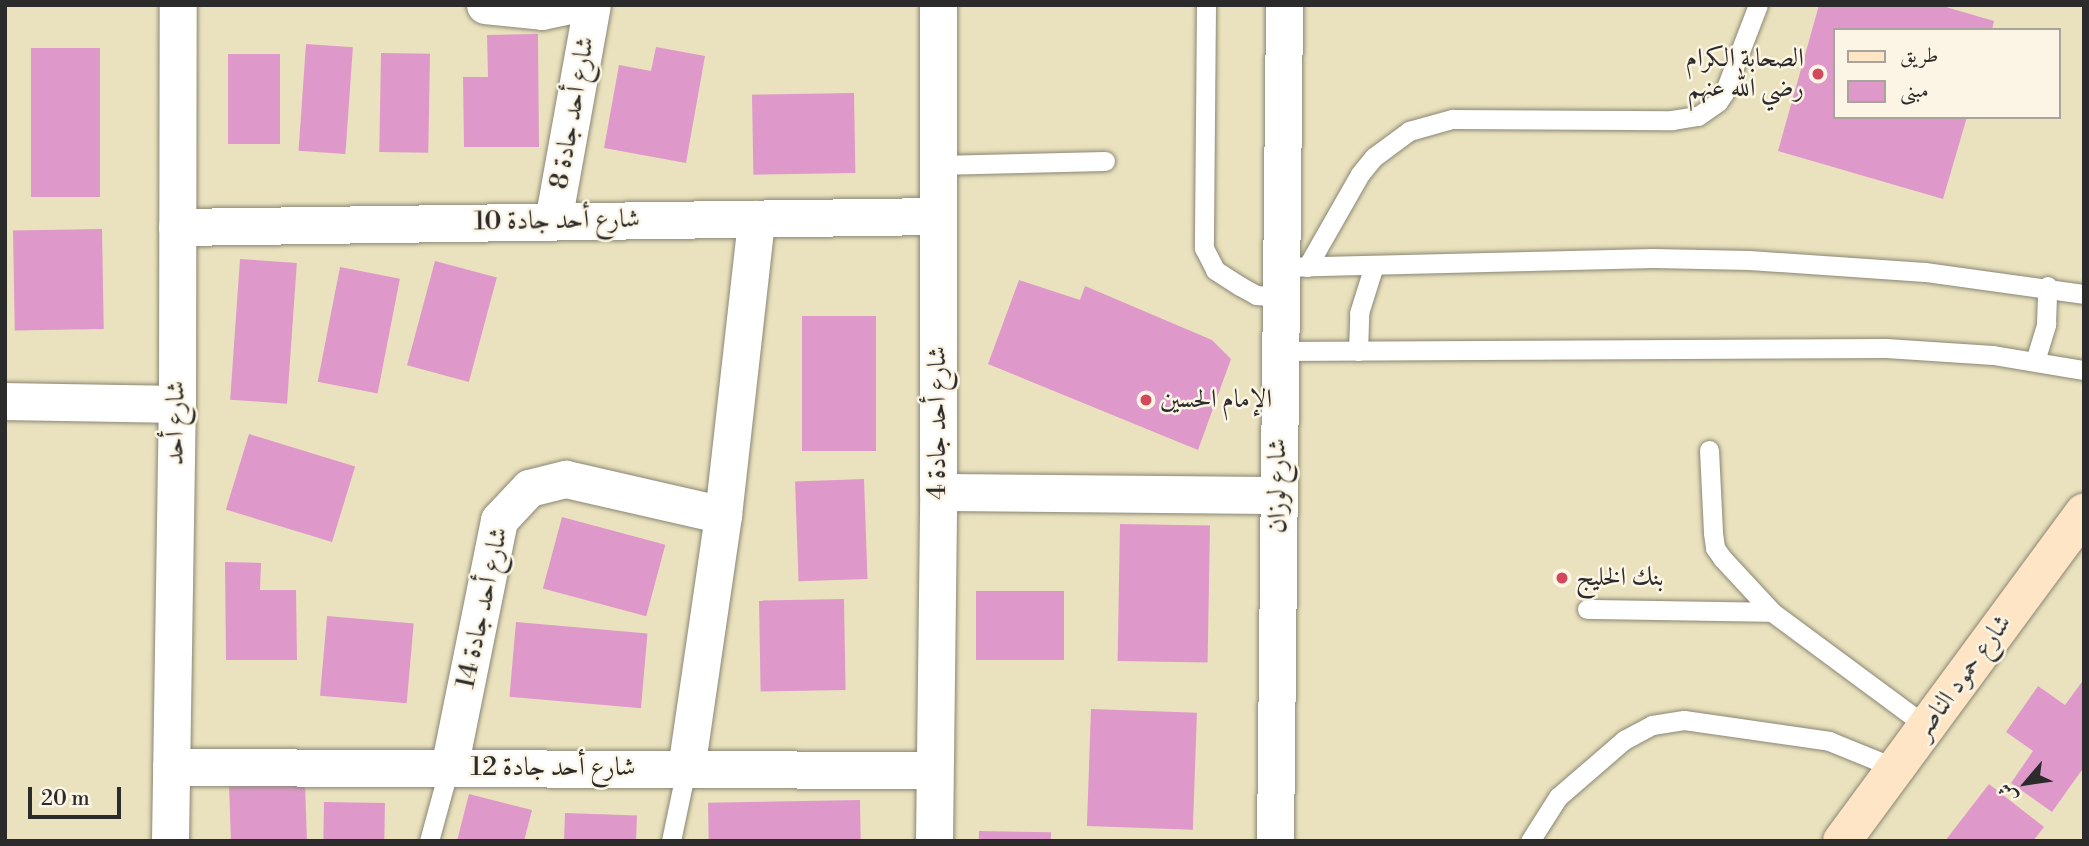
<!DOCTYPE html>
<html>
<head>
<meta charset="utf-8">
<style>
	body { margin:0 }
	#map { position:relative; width:2089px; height:846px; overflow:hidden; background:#eae2be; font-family:"Libre Bodoni",Amiri,serif }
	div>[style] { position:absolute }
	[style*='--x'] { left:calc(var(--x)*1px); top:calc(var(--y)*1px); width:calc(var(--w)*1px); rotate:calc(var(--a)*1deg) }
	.building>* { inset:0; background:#de99ca; transform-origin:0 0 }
	.roads { filter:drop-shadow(0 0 2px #8a8674) drop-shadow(0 0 2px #8a8674) }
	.lane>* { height:19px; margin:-9.5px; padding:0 9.5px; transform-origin:9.5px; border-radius:9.5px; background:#fff }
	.street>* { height:37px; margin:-18.5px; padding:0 18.5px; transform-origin:18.5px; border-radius:18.5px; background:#fff }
	.secondary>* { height:38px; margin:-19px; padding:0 19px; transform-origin:19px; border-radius:19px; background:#fde5c5 }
	.dots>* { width:19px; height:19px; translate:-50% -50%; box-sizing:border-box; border:4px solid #fcf5e5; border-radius:50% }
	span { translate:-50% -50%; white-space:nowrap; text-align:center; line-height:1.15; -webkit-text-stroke:5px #fcf5e5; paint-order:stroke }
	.poi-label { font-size:26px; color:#2b2b2b }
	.right { translate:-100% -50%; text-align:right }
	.left { translate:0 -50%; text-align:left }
	.street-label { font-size:26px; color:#2b2b2b }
	.frame { position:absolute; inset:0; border:7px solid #2b2b2b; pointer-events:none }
	.legend { position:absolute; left:1833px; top:28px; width:228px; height:91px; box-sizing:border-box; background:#fcf5e5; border:2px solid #a8a49b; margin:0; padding:9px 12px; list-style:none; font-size:21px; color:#2b2b2b }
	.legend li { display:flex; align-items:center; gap:14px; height:35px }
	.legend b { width:35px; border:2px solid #a8a49b }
	.north { position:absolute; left:1991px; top:748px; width:70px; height:70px; -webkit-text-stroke:5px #fcf5e5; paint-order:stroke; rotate:241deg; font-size:19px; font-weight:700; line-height:28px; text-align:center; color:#2b2b2b }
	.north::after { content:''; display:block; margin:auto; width:24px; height:32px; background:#2b2b2b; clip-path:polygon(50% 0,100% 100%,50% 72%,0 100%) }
	.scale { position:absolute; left:28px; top:787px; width:93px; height:32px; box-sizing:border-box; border:4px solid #2b2b2b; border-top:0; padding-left:9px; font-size:21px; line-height:24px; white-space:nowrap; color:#2b2b2b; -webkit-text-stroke:5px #fcf5e5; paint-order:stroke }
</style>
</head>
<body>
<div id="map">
	<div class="building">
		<div style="clip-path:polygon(1819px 5px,1939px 5px,1994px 21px,1992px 30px,1835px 30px,1835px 117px,1967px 117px,1943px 199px,1778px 151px)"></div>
		<div style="clip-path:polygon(538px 34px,539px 147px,464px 147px,463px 77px,488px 77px,487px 35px)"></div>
		<div style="left:306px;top:44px;width:47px;height:107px;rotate:4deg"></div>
		<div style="clip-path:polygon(656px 47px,705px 56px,686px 163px,604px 148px,619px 65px,651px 71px)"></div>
		<div style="left:31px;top:48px;width:69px;height:149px"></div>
		<div style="left:381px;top:53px;width:49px;height:99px;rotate:1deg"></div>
		<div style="left:228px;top:54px;width:52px;height:90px"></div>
		<div style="left:854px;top:93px;width:80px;height:102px;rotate:89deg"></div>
		<div style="left:102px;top:229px;width:100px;height:89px;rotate:89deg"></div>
		<div style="left:240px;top:259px;width:57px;height:141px;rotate:4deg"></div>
		<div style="left:435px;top:261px;width:64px;height:108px;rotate:15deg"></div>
		<div style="left:340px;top:267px;width:61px;height:117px;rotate:11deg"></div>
		<div style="clip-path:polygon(1019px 280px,1080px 300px,1085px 286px,1212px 340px,1231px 359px,1198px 450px,988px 364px)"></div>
		<div style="left:802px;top:316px;width:74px;height:135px"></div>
		<div style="left:249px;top:434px;width:111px;height:79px;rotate:17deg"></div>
		<div style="left:864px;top:479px;width:100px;height:69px;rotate:88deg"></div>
		<div style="left:562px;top:517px;width:107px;height:74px;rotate:15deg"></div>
		<div style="left:1120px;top:524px;width:90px;height:137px;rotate:1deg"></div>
		<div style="clip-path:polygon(225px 562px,261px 563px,260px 590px,296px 590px,297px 660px,226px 660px)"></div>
		<div style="left:976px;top:591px;width:88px;height:69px"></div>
		<div style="left:844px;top:599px;width:91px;height:85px;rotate:89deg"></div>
		<div style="left:327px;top:616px;width:87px;height:80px;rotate:5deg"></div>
		<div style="left:516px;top:622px;width:132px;height:75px;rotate:5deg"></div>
		<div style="clip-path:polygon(2084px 679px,2084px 767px,2052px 812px,2011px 783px,2033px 751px,2006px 732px,2038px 686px,2065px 705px)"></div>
		<div style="left:1091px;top:709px;width:106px;height:117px;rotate:2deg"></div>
		<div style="left:305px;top:784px;width:57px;height:76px;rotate:88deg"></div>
		<div style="clip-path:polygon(1989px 784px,2044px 827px,2033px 841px,1945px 841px)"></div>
		<div style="clip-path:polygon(469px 794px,532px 810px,524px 841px,457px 841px)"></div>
		<div style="left:860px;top:800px;width:41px;height:152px;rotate:89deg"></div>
		<div style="left:324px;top:802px;width:61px;height:39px;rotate:1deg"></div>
		<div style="left:565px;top:813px;width:72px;height:28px;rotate:2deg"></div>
		<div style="left:979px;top:831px;width:72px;height:10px;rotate:1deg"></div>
	</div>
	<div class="roads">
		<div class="lane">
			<div style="--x:1206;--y:5;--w:243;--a:90.5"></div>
			<div style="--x:1204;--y:248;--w:25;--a:63"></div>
			<div style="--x:1215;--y:270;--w:30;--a:33"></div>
			<div style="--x:1240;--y:286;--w:18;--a:29"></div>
			<div style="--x:1256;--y:295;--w:24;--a:5"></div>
			<div style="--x:937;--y:165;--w:168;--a:-1.4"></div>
			<div style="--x:1280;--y:267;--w:373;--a:-1.4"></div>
			<div style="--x:1653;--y:258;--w:96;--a:1.2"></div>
			<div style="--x:1749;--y:260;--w:176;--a:3.9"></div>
			<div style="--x:1925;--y:272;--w:161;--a:7.9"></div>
			<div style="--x:1307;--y:267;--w:107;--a:-60.3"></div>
			<div style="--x:1360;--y:174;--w:22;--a:-51"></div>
			<div style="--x:1374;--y:157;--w:44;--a:-36.6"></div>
			<div style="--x:1409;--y:131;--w:45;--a:-15.6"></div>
			<div style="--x:1452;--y:119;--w:220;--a:0.3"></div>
			<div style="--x:1672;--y:120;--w:26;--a:-9"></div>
			<div style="--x:1698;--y:116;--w:24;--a:-35"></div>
			<div style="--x:1718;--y:102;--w:11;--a:-56"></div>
			<div style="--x:1724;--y:93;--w:94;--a:-68.9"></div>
			<div style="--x:1279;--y:351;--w:607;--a:-0.28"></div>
			<div style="--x:1886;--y:348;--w:107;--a:3.7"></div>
			<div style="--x:1993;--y:355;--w:92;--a:9.4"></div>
			<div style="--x:1358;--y:351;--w:38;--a:-88"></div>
			<div style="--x:1359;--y:313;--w:50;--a:-72.6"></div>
			<div style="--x:2035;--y:361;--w:39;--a:-73"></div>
			<div style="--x:2046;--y:324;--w:38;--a:-88"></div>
			<div style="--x:1709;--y:450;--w:83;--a:87.2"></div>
			<div style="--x:1713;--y:533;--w:15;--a:82"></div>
			<div style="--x:1715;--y:548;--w:14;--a:54"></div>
			<div style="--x:1723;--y:559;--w:72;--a:47.2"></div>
			<div style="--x:1772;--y:612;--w:192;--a:36.5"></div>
			<div style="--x:1587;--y:609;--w:185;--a:0.9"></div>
			<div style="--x:429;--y:841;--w:76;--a:-74.7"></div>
			<div style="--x:671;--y:841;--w:74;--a:-78.2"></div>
			<div style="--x:1530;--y:841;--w:52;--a:-57.5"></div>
			<div style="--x:1558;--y:797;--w:87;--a:-40.8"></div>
			<div style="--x:1624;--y:740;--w:32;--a:-28"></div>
			<div style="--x:1652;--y:725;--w:32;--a:-9"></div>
			<div style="--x:1684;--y:720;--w:147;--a:8.2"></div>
			<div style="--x:1829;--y:741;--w:71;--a:22.2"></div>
		</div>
		<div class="street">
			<div style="--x:485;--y:5;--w:57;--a:6"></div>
			<div style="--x:542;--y:11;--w:29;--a:-12"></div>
			<div style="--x:553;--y:221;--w:219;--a:-79.8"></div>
			<div style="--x:177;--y:227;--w:760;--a:-0.83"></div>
			<div style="--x:5;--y:401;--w:172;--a:1"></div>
			<div style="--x:938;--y:492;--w:340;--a:0.5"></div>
			<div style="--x:171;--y:767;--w:763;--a:0.23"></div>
			<div style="--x:449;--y:768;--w:253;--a:-78.6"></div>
			<div style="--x:499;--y:520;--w:44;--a:-46.8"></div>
			<div style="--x:529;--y:488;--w:38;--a:-14"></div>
			<div style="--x:566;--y:479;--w:161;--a:12.9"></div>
			<div style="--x:686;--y:769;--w:257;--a:-81.7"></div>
			<div style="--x:723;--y:515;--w:298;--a:-83.6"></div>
			<div style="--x:170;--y:841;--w:437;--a:-89.1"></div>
			<div style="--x:177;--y:404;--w:399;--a:-89.9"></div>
			<div style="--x:934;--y:841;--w:349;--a:-89.3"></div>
			<div style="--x:938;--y:492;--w:487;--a:-90"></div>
			<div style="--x:1275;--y:841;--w:836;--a:-89.38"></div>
		</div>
		<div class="secondary">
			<div style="--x:1842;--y:841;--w:408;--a:-53.6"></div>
		</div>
	</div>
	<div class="dots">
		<div style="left:1818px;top:74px;background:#d1495b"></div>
		<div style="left:1146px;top:400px;background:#d1495b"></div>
		<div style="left:1562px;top:578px;background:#d1495b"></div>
	</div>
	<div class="poi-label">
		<span class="right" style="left:1804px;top:74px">الصحابة الكرام<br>رضي الله عنهم</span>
		<span class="left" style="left:1160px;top:400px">الإمام الحسين</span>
		<span class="left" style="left:1576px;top:578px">بنك الخليج</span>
	</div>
	<div class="street-label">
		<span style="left:573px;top:113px;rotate:-80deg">شارع أحد جادة 8</span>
		<span style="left:557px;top:221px;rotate:-1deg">شارع أحد جادة 10</span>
		<span style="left:176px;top:423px;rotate:-89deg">شارع أحد</span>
		<span style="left:938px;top:423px;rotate:-90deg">شارع أحد جادة 4</span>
		<span style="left:1278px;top:486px;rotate:-90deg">شارع لوزان</span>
		<span style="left:483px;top:608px;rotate:-78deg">شارع أحد جادة 14</span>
		<span style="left:1963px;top:677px;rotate:-54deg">شارع حمود الناصر</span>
		<span style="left:553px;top:768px">شارع أحد جادة 12</span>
	</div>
	<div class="frame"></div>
	<ul class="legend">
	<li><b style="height:9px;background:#fde5c5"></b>طريق</li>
	<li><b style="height:19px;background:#de99ca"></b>مبنى</li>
	</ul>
	<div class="north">ش</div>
	<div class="scale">20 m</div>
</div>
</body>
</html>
